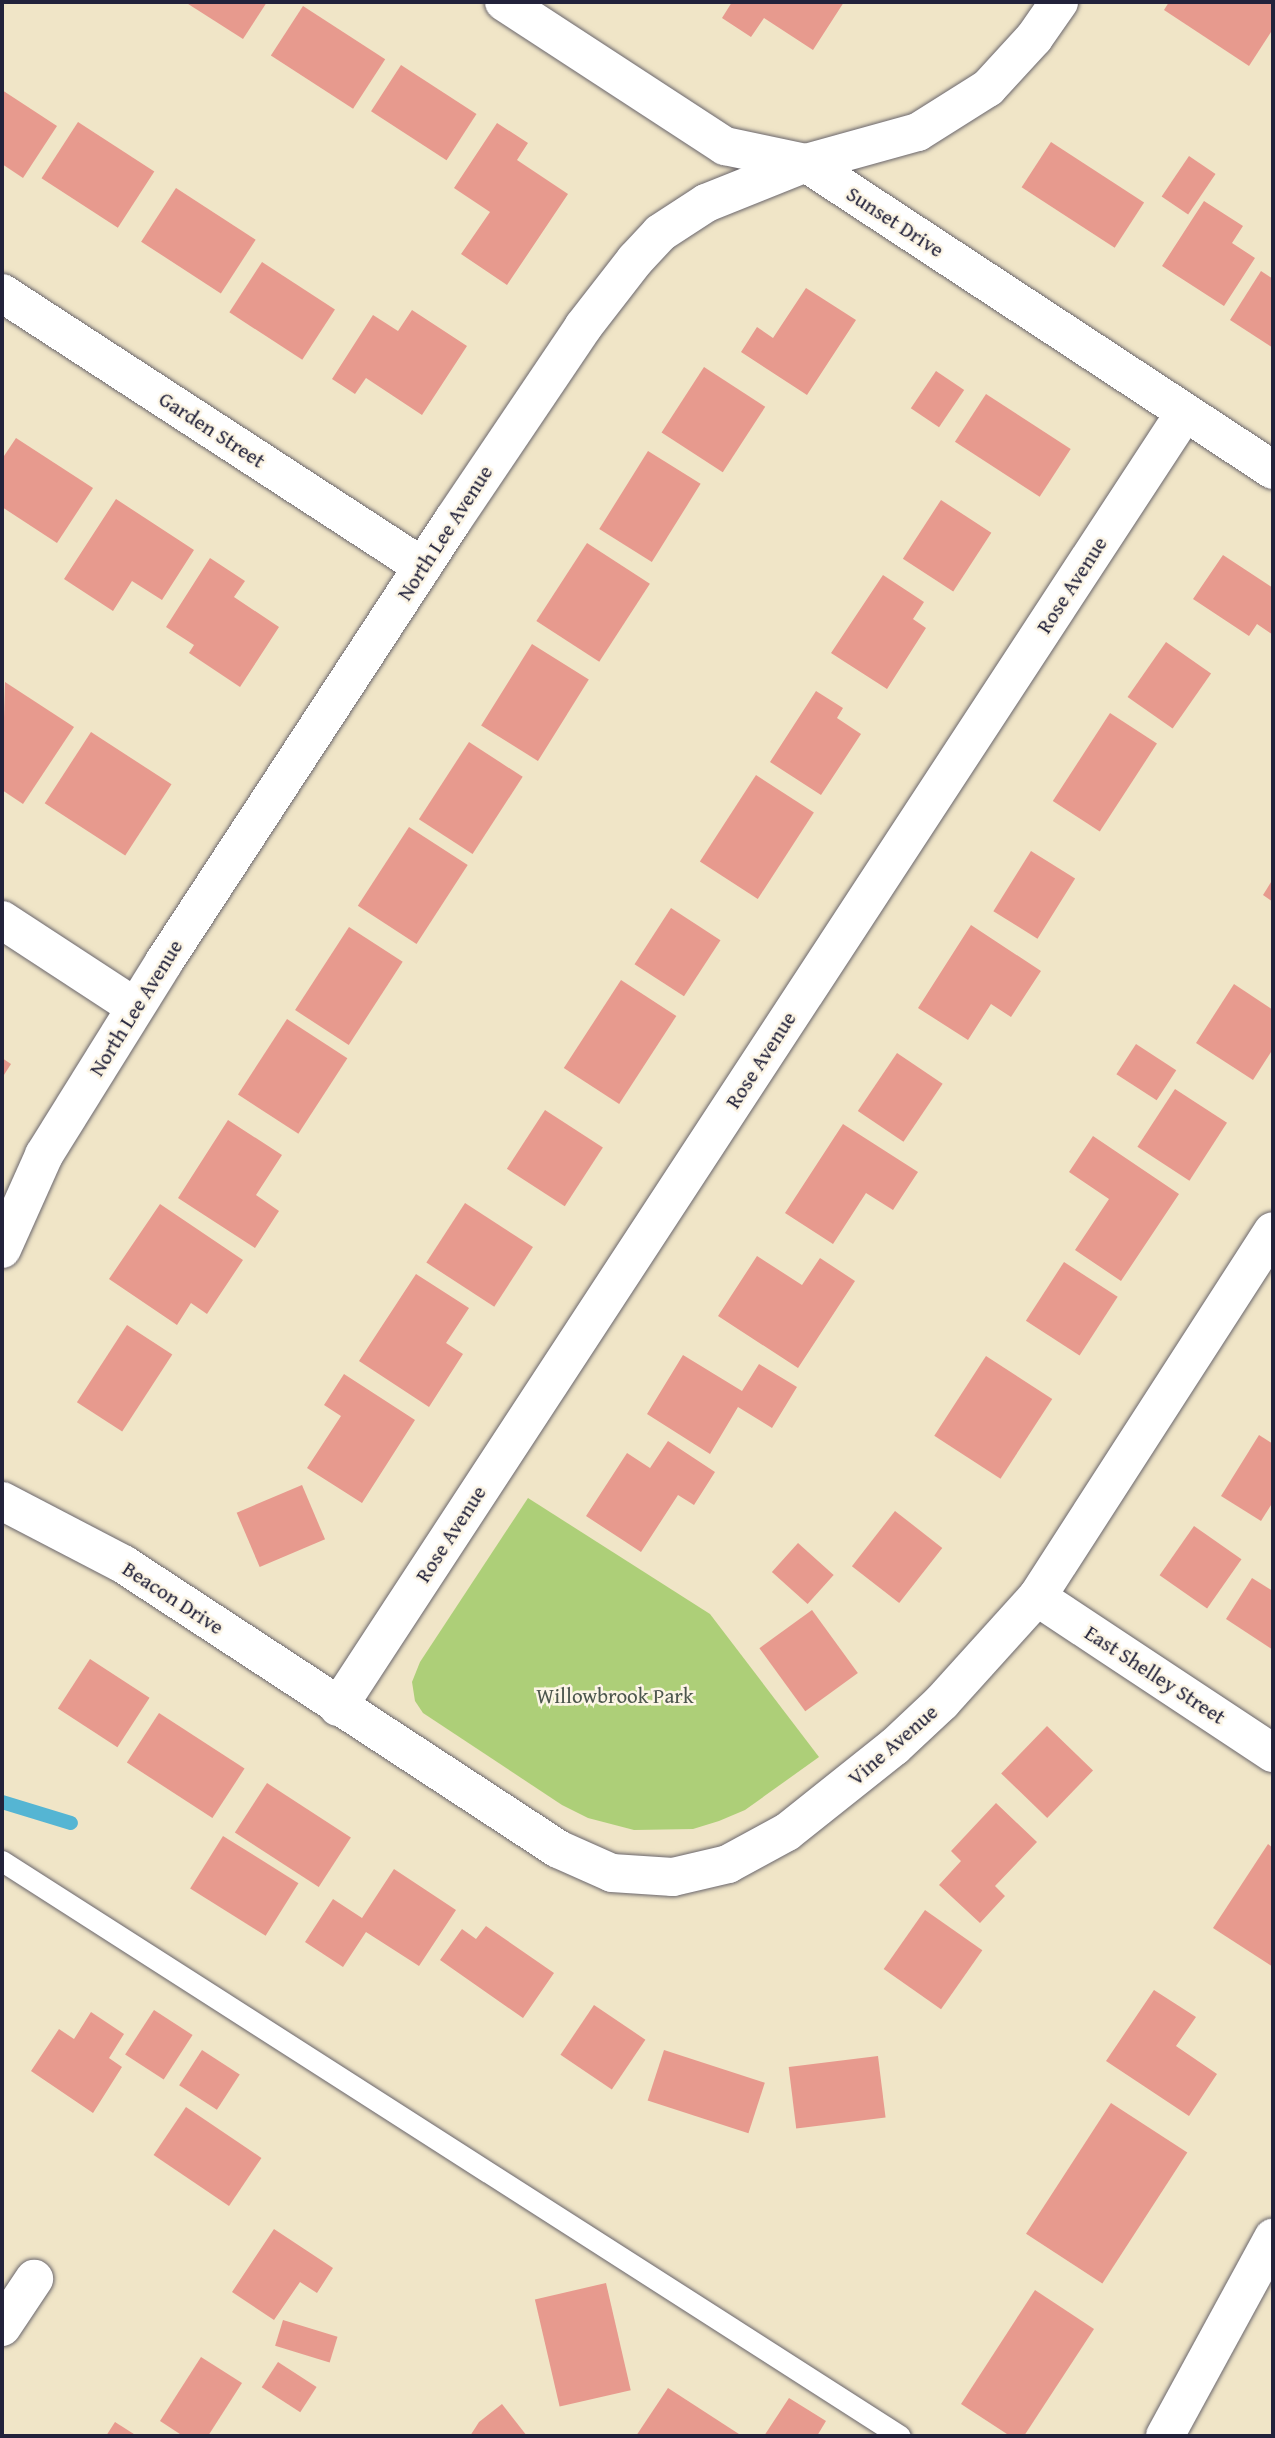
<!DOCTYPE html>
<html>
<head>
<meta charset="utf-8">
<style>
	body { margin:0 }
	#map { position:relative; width:1275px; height:2438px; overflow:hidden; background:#f0e5c7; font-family:"Gentium Book Plus",serif }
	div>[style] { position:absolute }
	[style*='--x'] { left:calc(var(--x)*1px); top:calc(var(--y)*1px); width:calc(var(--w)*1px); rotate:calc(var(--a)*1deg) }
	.green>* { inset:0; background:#adcf78 }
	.stream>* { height:14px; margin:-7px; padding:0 7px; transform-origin:7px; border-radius:7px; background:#55b5d3 }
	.building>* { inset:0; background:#e79a8e; transform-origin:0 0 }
	.roads { filter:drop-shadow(0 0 2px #6a666c) drop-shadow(0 0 2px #6a666c) }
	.service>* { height:21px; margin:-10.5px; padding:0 10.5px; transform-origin:10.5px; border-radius:10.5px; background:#fff }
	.minor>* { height:38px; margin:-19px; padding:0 19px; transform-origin:19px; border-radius:19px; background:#fff }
	.tertiary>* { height:38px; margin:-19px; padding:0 19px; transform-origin:19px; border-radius:19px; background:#fff }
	span { translate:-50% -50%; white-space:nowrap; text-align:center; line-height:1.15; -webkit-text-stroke:5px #fcf5e5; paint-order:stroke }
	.street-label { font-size:21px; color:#22223b }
	.park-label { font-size:21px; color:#4c564d }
	.frame { position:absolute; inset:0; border:4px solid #22223b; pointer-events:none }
</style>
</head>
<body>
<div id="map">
	<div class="green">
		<div style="clip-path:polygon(528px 1498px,710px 1614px,819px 1757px,745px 1810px,719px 1821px,693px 1829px,634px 1830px,588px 1818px,562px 1805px,423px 1713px,415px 1701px,412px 1682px,420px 1662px)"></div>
	</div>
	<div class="stream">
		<div style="--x:2;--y:1802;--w:72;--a:16.9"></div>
	</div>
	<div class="building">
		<div style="clip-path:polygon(185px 2px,267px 2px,243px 39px)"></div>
		<div style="clip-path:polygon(732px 2px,844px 2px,813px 50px,764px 18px,751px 37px,722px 18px)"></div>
		<div style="clip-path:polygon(1169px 2px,1273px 2px,1273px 29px,1249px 66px,1164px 10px)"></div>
		<div style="left:303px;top:6px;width:98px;height:59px;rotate:33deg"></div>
		<div style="left:401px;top:65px;width:90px;height:55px;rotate:33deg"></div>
		<div style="clip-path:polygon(2px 90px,57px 126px,23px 178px,2px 164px)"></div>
		<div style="left:78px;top:122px;width:91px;height:67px;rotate:33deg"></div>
		<div style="clip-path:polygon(497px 123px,528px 143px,517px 160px,568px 194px,507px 285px,461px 254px,490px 212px,454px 188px)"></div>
		<div style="left:1051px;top:142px;width:111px;height:54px;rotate:33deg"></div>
		<div style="left:1189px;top:156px;width:32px;height:49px;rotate:34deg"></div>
		<div style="left:176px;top:188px;width:95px;height:64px;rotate:33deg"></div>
		<div style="clip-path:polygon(1204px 201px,1243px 226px,1232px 243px,1255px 258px,1224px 306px,1162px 266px)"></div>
		<div style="left:262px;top:262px;width:87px;height:60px;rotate:33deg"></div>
		<div style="clip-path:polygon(1261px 271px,1273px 279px,1273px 348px,1230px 320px)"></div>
		<div style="clip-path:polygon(806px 288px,856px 320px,807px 395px,741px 352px,757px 327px,773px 338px)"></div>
		<div style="clip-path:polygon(412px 310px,467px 346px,422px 415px,366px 378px,355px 394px,332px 379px,373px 315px,398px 331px)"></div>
		<div style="left:704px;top:367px;width:73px;height:78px;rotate:33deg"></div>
		<div style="left:936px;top:371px;width:34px;height:45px;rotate:34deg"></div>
		<div style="left:986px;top:394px;width:101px;height:57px;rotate:33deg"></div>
		<div style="clip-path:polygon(16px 438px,93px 488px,57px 543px,2px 507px,2px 459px)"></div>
		<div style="left:648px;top:451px;width:62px;height:92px;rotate:32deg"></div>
		<div style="clip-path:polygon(116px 499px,194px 550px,162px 600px,132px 581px,113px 611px,64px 579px)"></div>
		<div style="left:941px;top:500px;width:60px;height:70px;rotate:33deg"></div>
		<div style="left:587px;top:543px;width:75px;height:93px;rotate:33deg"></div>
		<div style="clip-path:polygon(1223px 555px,1273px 588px,1273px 635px,1257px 624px,1249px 636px,1193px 599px)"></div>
		<div style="clip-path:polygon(210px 558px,245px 581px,234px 597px,279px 627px,240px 687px,189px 653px,194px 645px,166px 627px)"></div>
		<div style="clip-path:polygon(883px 575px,924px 602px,913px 619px,926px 628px,887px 689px,831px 653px)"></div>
		<div style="left:1166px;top:642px;width:55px;height:67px;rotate:35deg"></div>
		<div style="left:532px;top:644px;width:67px;height:96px;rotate:32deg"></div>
		<div style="clip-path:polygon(5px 682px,74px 727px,23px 804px,2px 790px)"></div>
		<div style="clip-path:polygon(816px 691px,843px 708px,837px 718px,861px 734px,821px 795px,770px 762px)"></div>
		<div style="left:1110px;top:713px;width:56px;height:105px;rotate:33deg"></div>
		<div style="left:91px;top:732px;width:96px;height:85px;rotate:33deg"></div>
		<div style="left:469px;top:742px;width:64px;height:92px;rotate:33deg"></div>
		<div style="left:756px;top:775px;width:69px;height:103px;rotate:33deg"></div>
		<div style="left:409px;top:827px;width:70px;height:94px;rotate:33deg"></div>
		<div style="left:1031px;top:851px;width:52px;height:71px;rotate:32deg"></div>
		<div style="clip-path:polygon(1273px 879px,1273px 902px,1263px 895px)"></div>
		<div style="left:671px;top:908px;width:59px;height:67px;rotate:33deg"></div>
		<div style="clip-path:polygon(971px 925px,1041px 971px,1011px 1017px,991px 1004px,968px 1040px,918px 1008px)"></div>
		<div style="left:349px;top:927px;width:64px;height:99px;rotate:33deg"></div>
		<div style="left:621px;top:980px;width:66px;height:105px;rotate:33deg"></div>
		<div style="clip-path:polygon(1234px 984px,1273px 1010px,1273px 1049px,1253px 1080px,1196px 1043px)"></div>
		<div style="left:287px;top:1019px;width:72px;height:90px;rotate:33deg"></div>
		<div style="left:1136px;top:1044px;width:48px;height:36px;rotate:33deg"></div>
		<div style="left:897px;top:1053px;width:55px;height:70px;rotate:34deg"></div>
		<div style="clip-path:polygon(2px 1058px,11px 1064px,2px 1078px)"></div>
		<div style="left:1175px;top:1089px;width:62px;height:69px;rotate:33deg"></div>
		<div style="left:545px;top:1110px;width:69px;height:70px;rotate:33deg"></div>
		<div style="clip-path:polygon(228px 1120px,282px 1155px,256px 1195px,279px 1211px,255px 1248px,178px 1198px)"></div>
		<div style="clip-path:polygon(843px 1124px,918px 1172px,893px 1210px,866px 1193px,833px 1244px,785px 1213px)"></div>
		<div style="clip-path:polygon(1093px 1136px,1179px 1194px,1121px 1281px,1075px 1250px,1109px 1199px,1069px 1172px)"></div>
		<div style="left:465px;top:1203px;width:81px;height:71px;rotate:33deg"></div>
		<div style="clip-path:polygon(160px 1204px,243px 1260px,207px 1314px,191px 1303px,177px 1325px,109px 1279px)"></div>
		<div style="clip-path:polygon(757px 1256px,802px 1285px,820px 1258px,855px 1281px,798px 1368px,718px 1316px)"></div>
		<div style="left:1064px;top:1262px;width:64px;height:70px;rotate:33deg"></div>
		<div style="clip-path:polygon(416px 1274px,469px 1308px,446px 1343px,463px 1354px,429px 1407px,359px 1361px)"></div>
		<div style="left:127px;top:1325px;width:54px;height:92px;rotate:33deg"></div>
		<div style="clip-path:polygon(683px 1355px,742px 1391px,759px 1364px,797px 1387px,772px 1428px,738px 1407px,710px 1454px,647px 1414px)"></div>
		<div style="left:986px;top:1356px;width:79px;height:95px;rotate:33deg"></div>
		<div style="clip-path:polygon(344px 1374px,415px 1420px,362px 1503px,307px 1468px,341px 1416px,324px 1405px)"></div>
		<div style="clip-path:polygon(1259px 1435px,1273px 1444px,1273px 1502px,1261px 1521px,1221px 1496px)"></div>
		<div style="clip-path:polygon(668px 1441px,715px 1472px,694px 1505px,678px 1495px,641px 1552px,586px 1516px,627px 1453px,650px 1468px)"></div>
		<div style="left:302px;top:1485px;width:59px;height:71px;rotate:67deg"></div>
		<div style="left:895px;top:1511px;width:60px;height:70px;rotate:38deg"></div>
		<div style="left:1194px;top:1526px;width:58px;height:60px;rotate:35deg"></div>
		<div style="left:798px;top:1543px;width:48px;height:39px;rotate:42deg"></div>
		<div style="clip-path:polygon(1252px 1578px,1273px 1591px,1273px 1650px,1226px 1619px)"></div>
		<div style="left:812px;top:1610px;width:78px;height:65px;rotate:54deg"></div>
		<div style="left:90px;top:1659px;width:71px;height:59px;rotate:33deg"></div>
		<div style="left:159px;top:1713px;width:102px;height:59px;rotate:33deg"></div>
		<div style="left:1047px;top:1726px;width:64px;height:66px;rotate:44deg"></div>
		<div style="left:267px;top:1783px;width:100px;height:59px;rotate:33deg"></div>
		<div style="clip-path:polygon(996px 1803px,1037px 1842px,995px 1886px,1005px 1896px,980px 1923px,939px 1885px,961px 1861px,951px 1851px)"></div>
		<div style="left:223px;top:1836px;width:89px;height:62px;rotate:32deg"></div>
		<div style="clip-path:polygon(1268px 1844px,1273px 1848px,1273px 1967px,1213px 1928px)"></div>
		<div style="clip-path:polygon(394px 1869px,456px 1910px,419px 1966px,366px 1932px,343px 1967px,305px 1942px,333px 1899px,362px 1918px)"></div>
		<div style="left:925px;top:1910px;width:70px;height:72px;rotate:35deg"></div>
		<div style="clip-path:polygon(486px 1926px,554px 1973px,523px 2018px,440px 1960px,462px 1929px,476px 1939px)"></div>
		<div style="clip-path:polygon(1154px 1990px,1196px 2017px,1176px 2046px,1217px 2074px,1189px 2116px,1106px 2061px)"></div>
		<div style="left:594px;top:2005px;width:62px;height:60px;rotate:34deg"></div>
		<div style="left:154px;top:2010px;width:46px;height:53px;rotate:33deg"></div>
		<div style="clip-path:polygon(91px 2012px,124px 2034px,109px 2058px,122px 2067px,93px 2113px,31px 2071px,59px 2029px,74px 2039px)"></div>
		<div style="left:202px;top:2050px;width:45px;height:42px;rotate:33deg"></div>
		<div style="left:664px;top:2050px;width:106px;height:53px;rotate:18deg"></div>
		<div style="left:878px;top:2056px;width:62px;height:90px;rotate:83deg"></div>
		<div style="left:1111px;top:2103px;width:91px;height:156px;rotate:33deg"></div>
		<div style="left:186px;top:2107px;width:91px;height:58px;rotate:34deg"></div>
		<div style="clip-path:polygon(274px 2229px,333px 2268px,317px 2293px,300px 2282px,274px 2320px,232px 2292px)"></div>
		<div style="left:606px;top:2283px;width:110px;height:73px;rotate:77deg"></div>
		<div style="clip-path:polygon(1035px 2290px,1094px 2329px,1024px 2436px,1010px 2436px,961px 2404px)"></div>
		<div style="left:283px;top:2320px;width:57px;height:27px;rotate:17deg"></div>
		<div style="clip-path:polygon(201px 2357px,242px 2383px,208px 2436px,183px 2436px,160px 2421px)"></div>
		<div style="left:278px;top:2362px;width:46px;height:30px;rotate:33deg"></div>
		<div style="clip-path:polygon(668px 2388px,742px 2436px,636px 2436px)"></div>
		<div style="clip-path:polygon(789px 2398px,826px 2421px,817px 2436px,764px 2436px)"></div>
		<div style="clip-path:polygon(502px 2404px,527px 2436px,470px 2436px,479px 2422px)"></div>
		<div style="clip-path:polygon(115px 2422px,137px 2436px,106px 2436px)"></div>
	</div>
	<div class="roads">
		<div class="service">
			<div style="--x:2;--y:1861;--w:1066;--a:32.63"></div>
		</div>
		<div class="minor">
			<div style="--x:504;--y:2;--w:264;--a:33.1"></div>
			<div style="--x:725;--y:146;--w:83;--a:11.9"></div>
			<div style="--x:806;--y:163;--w:559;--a:33.32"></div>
			<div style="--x:2;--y:293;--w:502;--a:33.06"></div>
			<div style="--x:2;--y:920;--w:159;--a:33.2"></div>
			<div style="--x:2;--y:1501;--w:136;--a:27.5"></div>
			<div style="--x:123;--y:1564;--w:520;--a:33.23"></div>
			<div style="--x:558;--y:1849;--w:59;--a:24"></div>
			<div style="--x:612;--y:1873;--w:61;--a:3.8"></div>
			<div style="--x:673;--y:1877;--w:57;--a:-13.3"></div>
			<div style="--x:728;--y:1864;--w:67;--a:-28.5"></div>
			<div style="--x:787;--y:1832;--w:137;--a:-38.5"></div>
			<div style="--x:894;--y:1747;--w:66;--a:-43.2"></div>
			<div style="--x:942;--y:1702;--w:142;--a:-47.9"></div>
			<div style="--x:1037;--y:1597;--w:435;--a:-57.2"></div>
			<div style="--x:1037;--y:1597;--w:283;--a:33.5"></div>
			<div style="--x:338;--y:1707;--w:1547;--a:-56.81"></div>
			<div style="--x:2;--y:2327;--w:58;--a:-56.3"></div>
			<div style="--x:1165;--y:2436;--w:226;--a:-61.4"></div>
		</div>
		<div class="tertiary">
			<div style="--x:2;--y:1249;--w:103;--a:-65.9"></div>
			<div style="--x:44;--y:1155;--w:227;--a:-58.1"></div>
			<div style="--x:164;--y:962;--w:528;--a:-56.82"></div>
			<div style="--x:453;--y:520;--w:233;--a:-56"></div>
			<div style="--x:583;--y:327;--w:85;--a:-52.2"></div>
			<div style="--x:635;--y:260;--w:37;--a:-47"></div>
			<div style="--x:660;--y:233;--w:55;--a:-33.1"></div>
			<div style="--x:706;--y:203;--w:108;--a:-21.8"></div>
			<div style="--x:806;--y:163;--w:116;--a:-15.5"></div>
			<div style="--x:918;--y:132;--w:83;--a:-32.2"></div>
			<div style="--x:988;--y:88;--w:68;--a:-47.4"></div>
			<div style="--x:1034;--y:38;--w:44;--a:-55.2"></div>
		</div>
	</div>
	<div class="street-label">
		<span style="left:895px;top:222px;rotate:33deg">Sunset Drive</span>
		<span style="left:212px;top:430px;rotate:33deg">Garden Street</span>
		<span style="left:445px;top:533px;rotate:-57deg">North Lee Avenue</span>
		<span style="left:1072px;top:585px;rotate:-57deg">Rose Avenue</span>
		<span style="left:136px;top:1008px;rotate:-58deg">North Lee Avenue</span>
		<span style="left:761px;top:1060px;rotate:-57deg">Rose Avenue</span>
		<span style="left:451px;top:1534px;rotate:-57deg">Rose Avenue</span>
		<span style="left:173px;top:1598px;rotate:33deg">Beacon Drive</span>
		<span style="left:1155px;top:1675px;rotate:33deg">East Shelley Street</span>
		<span style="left:893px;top:1745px;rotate:-41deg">Vine Avenue</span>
	</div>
	<div class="park-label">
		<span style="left:615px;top:1696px">Willowbrook Park</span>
	</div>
	<div class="frame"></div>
</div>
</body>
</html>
